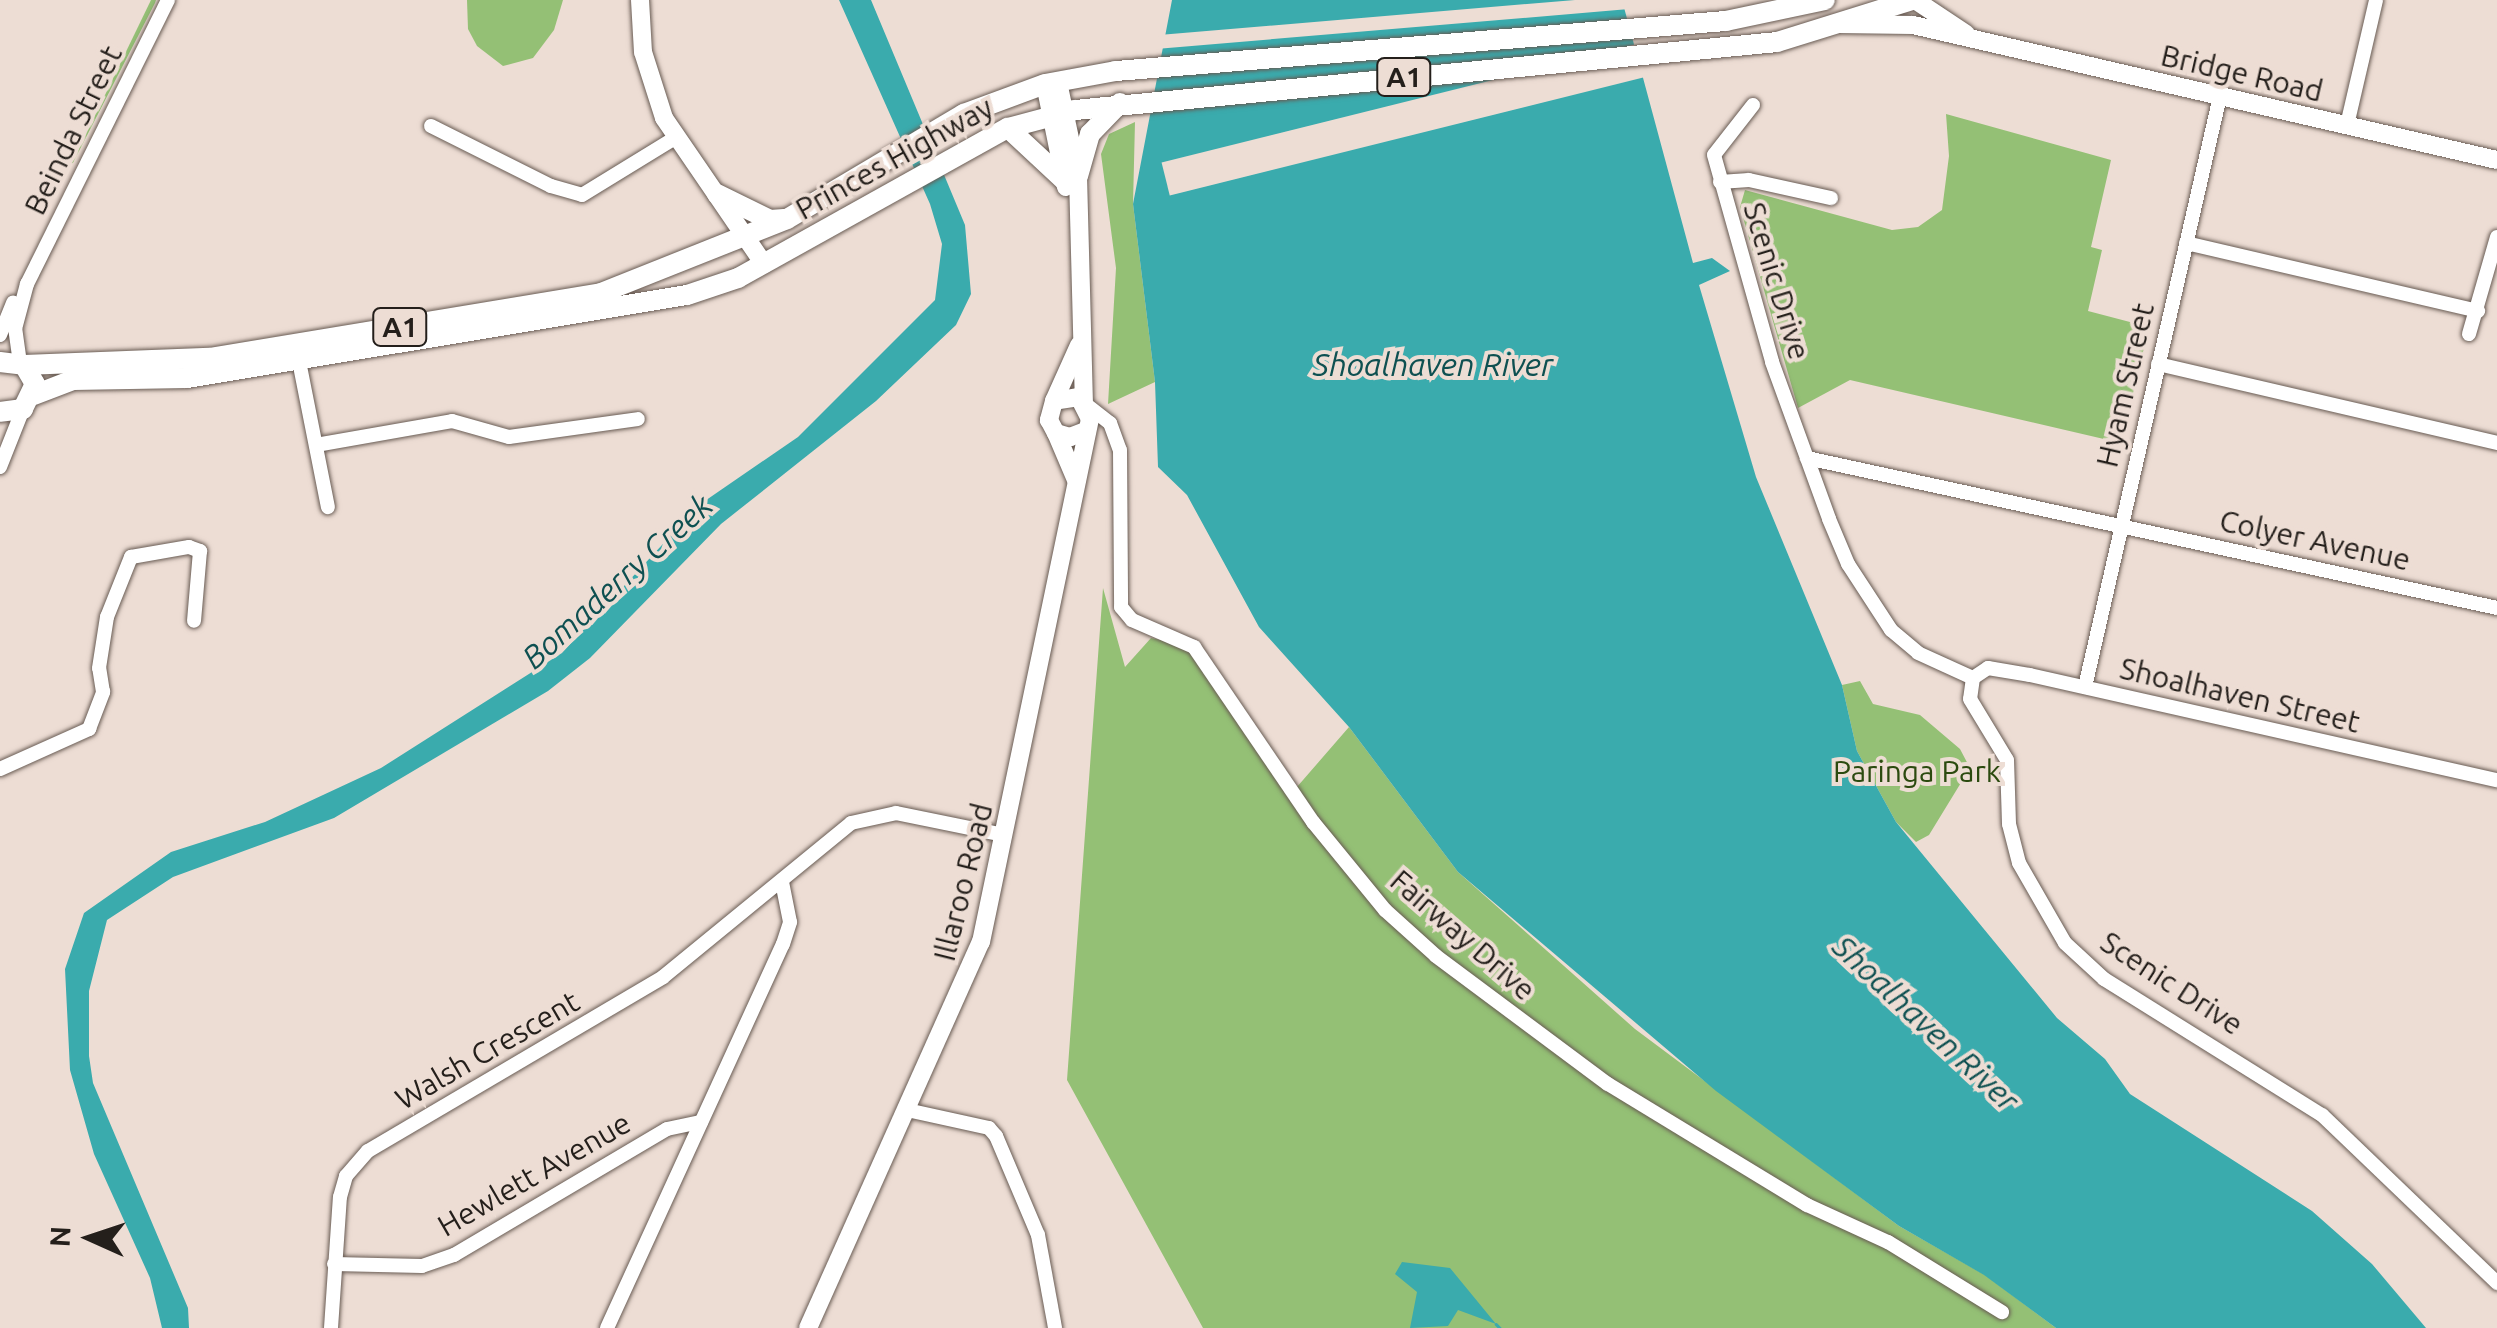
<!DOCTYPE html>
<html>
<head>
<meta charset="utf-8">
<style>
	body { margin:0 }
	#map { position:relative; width:2497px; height:1328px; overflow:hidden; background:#edddd4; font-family:Ubuntu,sans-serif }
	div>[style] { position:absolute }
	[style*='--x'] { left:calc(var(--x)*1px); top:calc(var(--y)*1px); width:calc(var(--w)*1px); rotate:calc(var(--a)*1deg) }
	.green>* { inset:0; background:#94c075 }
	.water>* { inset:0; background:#3aabad }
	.pier>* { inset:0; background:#edddd4; transform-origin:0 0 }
	.stream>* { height:2.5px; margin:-1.25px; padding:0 1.25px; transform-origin:1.25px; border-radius:1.25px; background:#3aabad }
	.roads { filter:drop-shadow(0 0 2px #685b53) drop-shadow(0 0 2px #685b53) }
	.minor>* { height:14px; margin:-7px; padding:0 7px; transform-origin:7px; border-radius:7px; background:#fff }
	.major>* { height:18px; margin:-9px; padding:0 9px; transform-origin:9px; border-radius:9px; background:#fff }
	.highway>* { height:20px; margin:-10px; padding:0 10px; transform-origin:10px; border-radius:10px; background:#fff }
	span { translate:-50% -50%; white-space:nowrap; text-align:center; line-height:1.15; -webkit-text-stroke:8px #edddd4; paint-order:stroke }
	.shield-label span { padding:2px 8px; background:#edddd4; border:2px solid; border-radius:8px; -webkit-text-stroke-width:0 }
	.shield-label { font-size:28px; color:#241f1b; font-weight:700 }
	.street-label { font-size:30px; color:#241f1b }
	.park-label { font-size:30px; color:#2b4a0f }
	.water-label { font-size:32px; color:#0e5051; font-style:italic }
	.north { position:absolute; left:40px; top:1188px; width:100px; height:100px; -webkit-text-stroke:8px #edddd4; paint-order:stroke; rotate:273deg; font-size:28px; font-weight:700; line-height:40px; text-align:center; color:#241f1b }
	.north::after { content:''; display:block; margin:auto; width:35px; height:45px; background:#241f1b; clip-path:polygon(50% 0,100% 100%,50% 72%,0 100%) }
</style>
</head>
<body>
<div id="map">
	<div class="green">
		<div style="clip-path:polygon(151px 0,156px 0,155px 3px,60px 188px)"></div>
		<div style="clip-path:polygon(467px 0,563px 0,554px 30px,533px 58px,503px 66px,477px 46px,468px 29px)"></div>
		<div style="clip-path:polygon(1946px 114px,2111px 160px,2091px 247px,2102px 250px,2088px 311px,2149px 327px,2121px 443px,1850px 380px,1798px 408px,1740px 207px,1745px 190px,1892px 230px,1918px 227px,1942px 210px,1949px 156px)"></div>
		<div style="clip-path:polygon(1135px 122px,1133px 204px,1155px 382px,1108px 404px,1116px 268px,1101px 154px,1109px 134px)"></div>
		<div style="clip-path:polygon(1103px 588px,1125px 667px,1151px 638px,1182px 644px,1203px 663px,1290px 795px,1349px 727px,1458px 872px,1635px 1029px,1899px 1226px,1985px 1275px,2056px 1328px,1203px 1328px,1067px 1080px)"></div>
		<div style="clip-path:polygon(1860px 681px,1873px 704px,1920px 715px,1960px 749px,1970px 768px,1929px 835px,1916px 842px,1896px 822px,1857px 751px,1842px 685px)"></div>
	</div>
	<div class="water">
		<div style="clip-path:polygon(839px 0,871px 0,965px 225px,971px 294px,956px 325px,876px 401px,721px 524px,590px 658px,548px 691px,334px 818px,173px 877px,107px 920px,89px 991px,89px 1056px,93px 1083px,188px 1308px,189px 1328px,162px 1328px,150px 1278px,94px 1154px,70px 1070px,65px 969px,84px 913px,171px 852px,265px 822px,381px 768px,562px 653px,699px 505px,798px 437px,935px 300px,942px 244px,930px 204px)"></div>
		<div style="clip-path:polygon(1172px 0,1622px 0,1693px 263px,1712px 258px,1730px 271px,1699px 285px,1756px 477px,1842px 685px,1857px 751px,1896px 822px,2057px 1018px,2105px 1059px,2130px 1094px,2312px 1211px,2372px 1264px,2426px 1328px,2056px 1328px,1984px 1275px,1899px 1226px,1716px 1091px,1458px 872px,1349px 727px,1259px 627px,1187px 495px,1158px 467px,1155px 382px,1133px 204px)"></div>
		<div style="clip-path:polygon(1402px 1262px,1450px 1268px,1496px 1324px,1458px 1310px,1448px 1326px,1410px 1328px,1417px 1292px,1395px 1274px)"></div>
	</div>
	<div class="pier">
		<div style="clip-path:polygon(1575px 0,1627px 0,1629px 9px,1156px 49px,1159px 35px)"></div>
		<div style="left:1637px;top:44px;width:34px;height:490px;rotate:76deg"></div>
	</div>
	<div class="stream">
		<div style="--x:1496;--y:1324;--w:6;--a:45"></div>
	</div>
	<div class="roads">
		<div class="minor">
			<div style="--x:1753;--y:105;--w:63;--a:128"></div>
			<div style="--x:1714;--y:155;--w:215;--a:74.3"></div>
			<div style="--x:1772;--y:362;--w:167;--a:70"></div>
			<div style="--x:1829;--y:519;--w:49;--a:67.1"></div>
			<div style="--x:1848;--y:564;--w:79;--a:56.9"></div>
			<div style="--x:1891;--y:630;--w:35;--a:40"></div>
			<div style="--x:1918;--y:653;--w:60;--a:24.4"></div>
			<div style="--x:2347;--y:125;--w:128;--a:-76.9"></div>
			<div style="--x:431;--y:126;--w:134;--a:26.6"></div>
			<div style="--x:551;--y:186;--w:32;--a:16"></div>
			<div style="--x:582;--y:195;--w:109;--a:-31.5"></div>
			<div style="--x:1720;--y:182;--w:29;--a:-4"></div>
			<div style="--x:1749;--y:180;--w:84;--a:12.4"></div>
			<div style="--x:2186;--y:243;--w:300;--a:13.1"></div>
			<div style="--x:2469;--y:334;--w:101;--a:-73.9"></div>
			<div style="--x:0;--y:335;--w:35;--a:-68"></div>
			<div style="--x:291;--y:356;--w:9;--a:32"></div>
			<div style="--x:299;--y:361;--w:149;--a:78.8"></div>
			<div style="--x:20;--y:363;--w:34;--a:-98"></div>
			<div style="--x:15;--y:329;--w:47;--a:-75.1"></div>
			<div style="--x:27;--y:284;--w:317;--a:-63.6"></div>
			<div style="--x:2158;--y:364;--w:348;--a:13.1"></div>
			<div style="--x:1088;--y:406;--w:28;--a:38"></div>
			<div style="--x:1110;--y:423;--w:29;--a:70"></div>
			<div style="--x:1120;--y:450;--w:157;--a:89.6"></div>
			<div style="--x:1121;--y:607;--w:17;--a:50"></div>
			<div style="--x:1132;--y:620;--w:68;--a:23.5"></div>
			<div style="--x:1194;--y:647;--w:212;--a:55.8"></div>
			<div style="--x:1313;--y:822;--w:114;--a:50.7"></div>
			<div style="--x:1385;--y:910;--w:69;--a:42"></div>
			<div style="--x:1436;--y:956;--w:214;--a:36.7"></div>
			<div style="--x:1608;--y:1084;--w:233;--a:31.3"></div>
			<div style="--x:1807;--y:1205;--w:89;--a:24.6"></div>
			<div style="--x:1888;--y:1242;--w:134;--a:31.6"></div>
			<div style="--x:316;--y:445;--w:138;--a:-10"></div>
			<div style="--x:452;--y:421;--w:59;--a:15.7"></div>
			<div style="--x:509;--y:437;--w:130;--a:-7.9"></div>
			<div style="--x:1807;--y:458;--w:706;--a:12.26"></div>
			<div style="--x:0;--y:467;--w:62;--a:-68.4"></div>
			<div style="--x:1973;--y:678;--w:21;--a:98"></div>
			<div style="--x:1970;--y:699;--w:71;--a:58.8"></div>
			<div style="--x:2007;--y:760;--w:64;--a:88.2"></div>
			<div style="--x:2009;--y:824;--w:40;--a:75.6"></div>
			<div style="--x:2019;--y:863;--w:92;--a:60.1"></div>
			<div style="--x:2065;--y:943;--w:53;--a:42.7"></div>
			<div style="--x:2104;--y:979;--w:257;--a:32"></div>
			<div style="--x:2322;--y:1115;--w:243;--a:43.8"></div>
			<div style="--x:1973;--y:678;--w:18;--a:-34"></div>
			<div style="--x:1988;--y:668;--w:43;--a:9.5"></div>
			<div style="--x:2030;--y:675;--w:479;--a:12.7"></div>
			<div style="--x:2085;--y:687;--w:606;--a:-77.13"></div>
			<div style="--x:0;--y:769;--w:98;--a:-24.2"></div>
			<div style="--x:89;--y:729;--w:40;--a:-69"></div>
			<div style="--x:103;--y:692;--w:24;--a:-99"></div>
			<div style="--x:99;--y:668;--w:52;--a:-81.1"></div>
			<div style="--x:107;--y:617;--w:65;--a:-68.2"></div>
			<div style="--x:131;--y:557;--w:59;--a:-9.8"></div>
			<div style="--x:189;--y:547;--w:12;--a:20"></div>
			<div style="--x:200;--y:551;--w:70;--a:94.9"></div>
			<div style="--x:907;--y:1110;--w:84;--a:12.4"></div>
			<div style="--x:989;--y:1128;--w:11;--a:49"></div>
			<div style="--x:996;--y:1136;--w:108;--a:67"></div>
			<div style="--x:1038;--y:1235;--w:95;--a:79.6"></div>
			<div style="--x:334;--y:1264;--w:88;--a:1.3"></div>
			<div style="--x:422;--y:1266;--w:34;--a:-19"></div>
			<div style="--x:454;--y:1255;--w:247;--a:-30.6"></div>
			<div style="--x:667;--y:1129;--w:35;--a:-12"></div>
			<div style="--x:331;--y:1328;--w:131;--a:-86.1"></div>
			<div style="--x:340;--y:1197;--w:22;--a:-74"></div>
			<div style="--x:346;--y:1176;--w:33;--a:-49"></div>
			<div style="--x:368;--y:1151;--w:342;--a:-30.5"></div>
			<div style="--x:663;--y:977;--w:243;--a:-39.3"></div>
			<div style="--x:851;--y:823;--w:46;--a:-12.5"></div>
			<div style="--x:896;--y:813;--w:110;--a:11.5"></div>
			<div style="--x:607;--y:1328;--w:422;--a:-65.4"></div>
			<div style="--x:783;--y:944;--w:23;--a:-72"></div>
			<div style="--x:790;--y:922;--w:41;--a:-101.3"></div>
		</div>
		<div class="major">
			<div style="--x:640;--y:0;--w:52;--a:86.7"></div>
			<div style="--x:643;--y:52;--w:69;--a:72.3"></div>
			<div style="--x:664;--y:118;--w:177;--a:55.6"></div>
			<div style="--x:1915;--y:0;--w:61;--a:33.7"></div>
			<div style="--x:1839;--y:24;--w:74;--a:0.8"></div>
			<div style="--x:1913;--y:25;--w:599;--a:13.02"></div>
			<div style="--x:1058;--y:82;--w:96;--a:78"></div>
			<div style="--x:1078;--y:176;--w:225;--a:88.5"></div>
			<div style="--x:1045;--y:84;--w:105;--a:78.5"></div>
			<div style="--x:1054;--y:401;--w:61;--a:-65.9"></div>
			<div style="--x:1056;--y:433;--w:51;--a:66.9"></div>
			<div style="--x:808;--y:1328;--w:423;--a:-65.9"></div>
			<div style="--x:981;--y:942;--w:534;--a:-78.23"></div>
			<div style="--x:1090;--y:419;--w:25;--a:-117"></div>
			<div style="--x:1079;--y:397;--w:25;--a:171"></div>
			<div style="--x:1054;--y:401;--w:20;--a:105"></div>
			<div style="--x:1049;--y:420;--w:15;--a:62"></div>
			<div style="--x:1056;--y:433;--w:15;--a:16"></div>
			<div style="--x:1070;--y:437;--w:14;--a:-21"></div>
		</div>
		<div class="highway">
			<div style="--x:1008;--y:128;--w:78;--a:42.9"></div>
			<div style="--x:1078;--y:176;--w:44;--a:-74.1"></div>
			<div style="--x:1090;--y:134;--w:43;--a:-45.9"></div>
			<div style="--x:717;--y:194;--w:59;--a:26.1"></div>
			<div style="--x:770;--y:220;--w:14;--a:-4"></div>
			<div style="--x:0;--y:362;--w:24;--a:7"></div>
			<div style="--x:24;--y:365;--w:22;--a:60"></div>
			<div style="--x:35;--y:384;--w:28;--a:116"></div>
			<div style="--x:23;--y:409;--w:23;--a:173"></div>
			<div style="--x:24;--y:365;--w:186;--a:-2.2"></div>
			<div style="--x:210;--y:358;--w:396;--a:-9.4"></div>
			<div style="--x:601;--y:293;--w:200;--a:-21.7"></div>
			<div style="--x:787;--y:219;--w:206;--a:-30.7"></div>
			<div style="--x:964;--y:114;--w:86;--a:-20.3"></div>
			<div style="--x:1045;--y:84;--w:72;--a:-10.4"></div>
			<div style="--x:1116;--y:71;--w:612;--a:-4.69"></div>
			<div style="--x:1726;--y:21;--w:101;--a:-12"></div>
			<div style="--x:34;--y:395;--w:42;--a:-21"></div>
			<div style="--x:73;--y:380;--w:114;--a:-1"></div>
			<div style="--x:187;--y:378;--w:507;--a:-9.43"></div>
			<div style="--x:687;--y:295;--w:54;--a:-18.4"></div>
			<div style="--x:738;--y:278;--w:309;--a:-29.1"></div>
			<div style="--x:1008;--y:128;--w:69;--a:-15"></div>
			<div style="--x:1075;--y:110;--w:705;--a:-5.53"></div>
			<div style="--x:1777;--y:42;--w:141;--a:-17.3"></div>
		</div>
	</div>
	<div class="shield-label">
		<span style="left:1404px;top:77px">A1</span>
		<span style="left:400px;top:327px">A1</span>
	</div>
	<div class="street-label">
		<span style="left:2242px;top:73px;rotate:13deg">Bridge Road</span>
		<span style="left:73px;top:130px;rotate:-64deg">Beinda Street</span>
		<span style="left:894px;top:158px;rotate:-29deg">Princes Highway</span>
		<span style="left:1777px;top:281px;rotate:73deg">Scenic Drive</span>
		<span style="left:2125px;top:385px;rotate:-77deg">Hyam Street</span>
		<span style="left:2315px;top:540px;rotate:12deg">Colyer Avenue</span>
		<span style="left:2240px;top:695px;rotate:13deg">Shoalhaven Street</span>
		<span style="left:963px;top:882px;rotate:-76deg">Illaroo Road</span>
		<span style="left:1463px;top:935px;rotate:41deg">Fairway Drive</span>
		<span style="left:2172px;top:983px;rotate:33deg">Scenic Drive</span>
		<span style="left:487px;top:1050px;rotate:-30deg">Walsh Crescent</span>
		<span style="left:534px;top:1174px;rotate:-30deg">Hewlett Avenue</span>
	</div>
	<div class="park-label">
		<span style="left:1917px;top:771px">Paringa Park</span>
	</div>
	<div class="water-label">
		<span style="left:1433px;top:364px">Shoalhaven River</span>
		<span style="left:617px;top:581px;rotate:-42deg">Bomaderry Creek</span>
		<span style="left:1926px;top:1023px;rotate:43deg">Shoalhaven River</span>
	</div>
	<div class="north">N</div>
</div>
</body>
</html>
